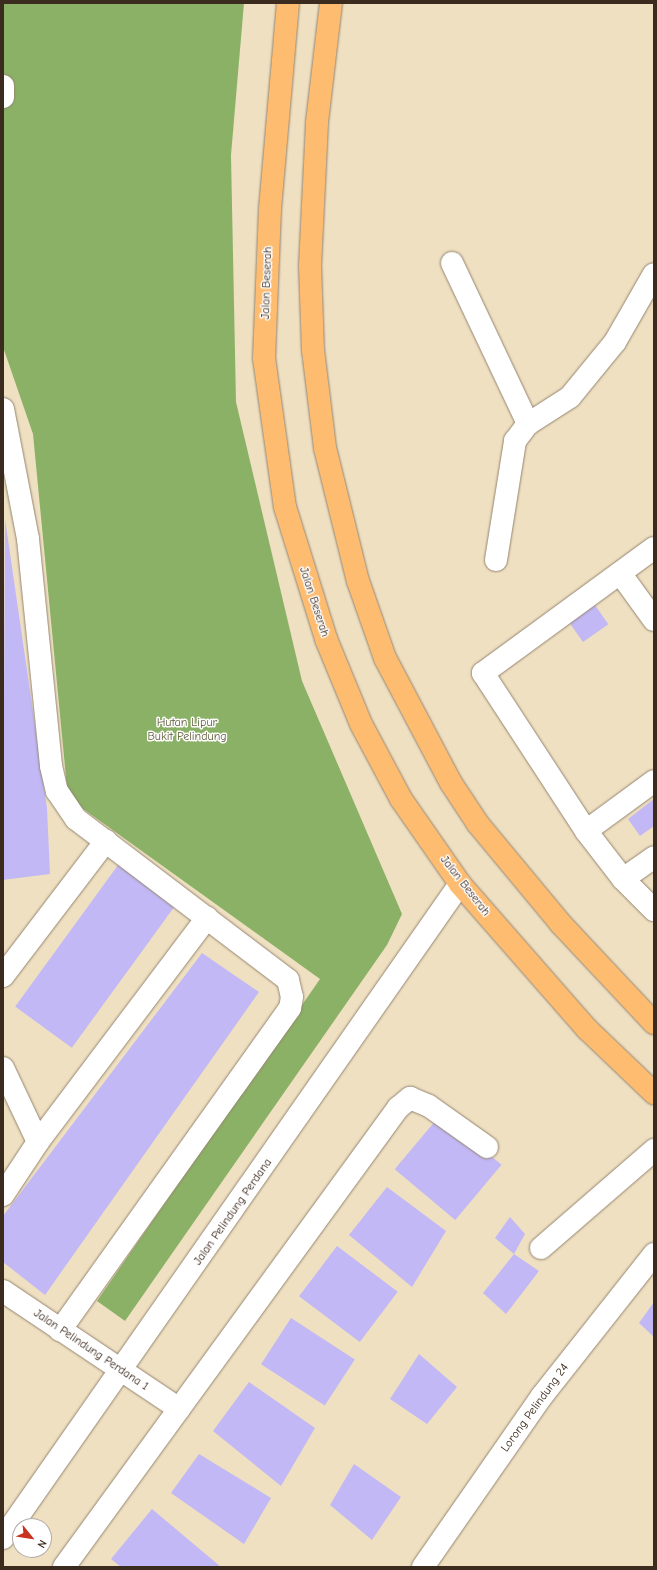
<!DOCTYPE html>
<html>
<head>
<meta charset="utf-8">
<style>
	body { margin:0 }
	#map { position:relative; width:657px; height:1570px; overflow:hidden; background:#efe0c2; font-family:"Comic Neue",sans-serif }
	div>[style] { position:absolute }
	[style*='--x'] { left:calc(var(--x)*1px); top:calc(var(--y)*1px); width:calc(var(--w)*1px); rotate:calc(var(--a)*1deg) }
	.forest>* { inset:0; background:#8bb166 }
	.building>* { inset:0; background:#c1b8f5; transform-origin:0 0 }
	.roads { filter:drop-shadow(0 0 1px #958570) drop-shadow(0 0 1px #958570) }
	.minor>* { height:22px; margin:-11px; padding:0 11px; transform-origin:11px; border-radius:11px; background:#fff }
	.highway>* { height:22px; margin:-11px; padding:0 11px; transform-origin:11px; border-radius:11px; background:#fdbc70 }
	span { translate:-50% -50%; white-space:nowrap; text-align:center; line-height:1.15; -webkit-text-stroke:3px #fff; paint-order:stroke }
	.street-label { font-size:12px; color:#3b2a1e }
	.park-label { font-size:12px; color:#5e5b38 }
	.frame { position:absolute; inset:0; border:4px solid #3b2a1e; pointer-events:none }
	.north { position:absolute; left:12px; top:1518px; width:40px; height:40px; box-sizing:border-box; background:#fff; border:1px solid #b1aaa5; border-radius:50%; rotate:120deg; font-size:11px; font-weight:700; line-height:16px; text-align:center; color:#3b2a1e }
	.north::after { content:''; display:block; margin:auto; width:14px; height:18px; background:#c8321e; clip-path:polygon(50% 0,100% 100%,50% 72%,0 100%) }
</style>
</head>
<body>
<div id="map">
	<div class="forest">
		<div style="clip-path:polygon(3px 3px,244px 3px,231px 155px,236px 402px,302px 681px,402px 914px,387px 945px,125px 1321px,97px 1301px,320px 979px,68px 798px,33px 434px,3px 347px)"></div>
	</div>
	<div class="building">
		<div style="clip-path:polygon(5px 519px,47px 808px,50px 874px,3px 880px)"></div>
		<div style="left:590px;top:598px;width:32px;height:31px;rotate:55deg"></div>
		<div style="clip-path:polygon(654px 799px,654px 826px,640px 836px,628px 819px)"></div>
		<div style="left:121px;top:861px;width:70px;height:180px;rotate:36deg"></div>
		<div style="clip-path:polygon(202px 953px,259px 992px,45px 1295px,3px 1262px,3px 1216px)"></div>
		<div style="left:441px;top:1114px;width:79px;height:72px;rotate:40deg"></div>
		<div style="clip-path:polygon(387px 1187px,446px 1231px,412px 1287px,349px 1235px)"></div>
		<div style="clip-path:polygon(510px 1217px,525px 1234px,514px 1254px,539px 1271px,506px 1314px,483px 1293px,514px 1254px,495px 1238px)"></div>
		<div style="left:337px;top:1246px;width:76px;height:63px;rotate:37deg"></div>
		<div style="clip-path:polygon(654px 1302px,654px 1337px,639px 1323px)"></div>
		<div style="left:291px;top:1318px;width:76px;height:55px;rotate:33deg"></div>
		<div style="clip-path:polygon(419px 1354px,457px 1387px,427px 1424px,390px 1399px)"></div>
		<div style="clip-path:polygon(249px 1382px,315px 1428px,281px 1486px,213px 1431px)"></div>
		<div style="clip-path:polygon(199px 1454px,271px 1498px,244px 1544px,171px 1493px)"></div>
		<div style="clip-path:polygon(354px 1464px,401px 1497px,372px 1540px,330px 1505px)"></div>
		<div style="clip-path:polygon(152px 1509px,221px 1567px,121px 1567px,111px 1559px)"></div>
	</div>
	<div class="roads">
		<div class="minor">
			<div style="--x:3;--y:86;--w:11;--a:90"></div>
			<div style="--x:452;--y:263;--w:178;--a:64.7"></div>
			<div style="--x:3;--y:409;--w:132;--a:79.1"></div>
			<div style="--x:28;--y:539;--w:228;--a:84.2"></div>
			<div style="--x:51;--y:766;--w:26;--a:77"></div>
			<div style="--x:57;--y:791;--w:34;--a:56"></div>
			<div style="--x:76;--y:819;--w:266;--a:37.2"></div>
			<div style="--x:288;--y:980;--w:17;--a:77"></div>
			<div style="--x:292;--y:997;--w:11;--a:100"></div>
			<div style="--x:290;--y:1008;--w:396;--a:125.5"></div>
			<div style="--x:654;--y:548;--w:212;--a:143.8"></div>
			<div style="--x:483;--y:673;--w:189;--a:56.9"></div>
			<div style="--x:586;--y:831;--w:61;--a:52.4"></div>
			<div style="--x:623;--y:879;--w:44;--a:45"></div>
			<div style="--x:496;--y:560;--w:121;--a:-80.9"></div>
			<div style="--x:515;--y:441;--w:21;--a:-53"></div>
			<div style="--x:528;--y:424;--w:50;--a:-32.7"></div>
			<div style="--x:570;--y:397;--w:71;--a:-50.7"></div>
			<div style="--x:615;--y:342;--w:78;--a:-60.2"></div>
			<div style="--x:620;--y:573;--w:58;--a:54.1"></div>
			<div style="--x:586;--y:831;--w:84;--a:-36.3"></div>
			<div style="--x:623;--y:879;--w:38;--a:-35"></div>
			<div style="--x:3;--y:976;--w:170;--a:-52.7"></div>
			<div style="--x:3;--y:1068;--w:82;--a:64.7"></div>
			<div style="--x:3;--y:1195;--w:64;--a:-56.6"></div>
			<div style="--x:38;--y:1142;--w:281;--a:-53"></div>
			<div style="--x:541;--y:1248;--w:150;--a:-40.9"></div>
			<div style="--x:3;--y:1291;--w:212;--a:33.8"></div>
			<div style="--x:3;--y:1538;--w:798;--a:-55.06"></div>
			<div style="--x:64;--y:1567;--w:568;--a:-53.96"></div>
			<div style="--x:398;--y:1108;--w:16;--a:-40"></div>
			<div style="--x:410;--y:1098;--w:21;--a:23"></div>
			<div style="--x:429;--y:1106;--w:71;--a:35.3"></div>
			<div style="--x:423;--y:1567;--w:208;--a:-55.2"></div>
			<div style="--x:542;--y:1396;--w:181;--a:-51.7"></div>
		</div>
		<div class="highway">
			<div style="--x:288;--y:3;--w:207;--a:95"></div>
			<div style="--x:270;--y:209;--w:149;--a:92.3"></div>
			<div style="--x:264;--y:358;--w:150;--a:82"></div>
			<div style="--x:285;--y:507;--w:138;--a:72.7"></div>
			<div style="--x:326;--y:639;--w:92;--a:67.6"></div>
			<div style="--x:361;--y:724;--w:85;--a:61.9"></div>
			<div style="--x:401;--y:799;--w:103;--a:55.2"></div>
			<div style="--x:460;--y:884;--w:193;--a:48.8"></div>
			<div style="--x:587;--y:1029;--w:93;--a:43.7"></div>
			<div style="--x:331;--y:3;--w:121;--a:96.7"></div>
			<div style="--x:317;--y:123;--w:142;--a:92.8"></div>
			<div style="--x:310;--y:265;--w:85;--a:88"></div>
			<div style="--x:313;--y:350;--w:99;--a:83"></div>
			<div style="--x:325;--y:448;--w:137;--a:76.1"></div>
			<div style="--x:358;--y:581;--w:82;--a:70.7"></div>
			<div style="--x:385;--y:658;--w:141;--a:62.2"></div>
			<div style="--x:451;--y:783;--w:49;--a:56.6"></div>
			<div style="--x:478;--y:824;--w:130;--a:50.3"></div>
			<div style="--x:561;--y:924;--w:136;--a:46.8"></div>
		</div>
	</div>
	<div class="street-label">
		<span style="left:267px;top:283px;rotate:-88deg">Jalan Beserah</span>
		<span style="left:314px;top:602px;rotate:72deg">Jalan Beserah</span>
		<span style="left:465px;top:886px;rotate:52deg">Jalan Beserah</span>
		<span style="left:233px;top:1212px;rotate:-55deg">Jalan Pelindung Perdana</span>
		<span style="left:91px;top:1350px;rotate:34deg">Jalan Pelindung Perdana 1</span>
		<span style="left:535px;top:1408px;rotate:-54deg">Lorong Pelindung 24</span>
	</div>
	<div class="park-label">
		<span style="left:187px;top:730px">Hutan Lipur<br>Bukit Pelindung</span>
	</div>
	<div class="frame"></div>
	<div class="north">N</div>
</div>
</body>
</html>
